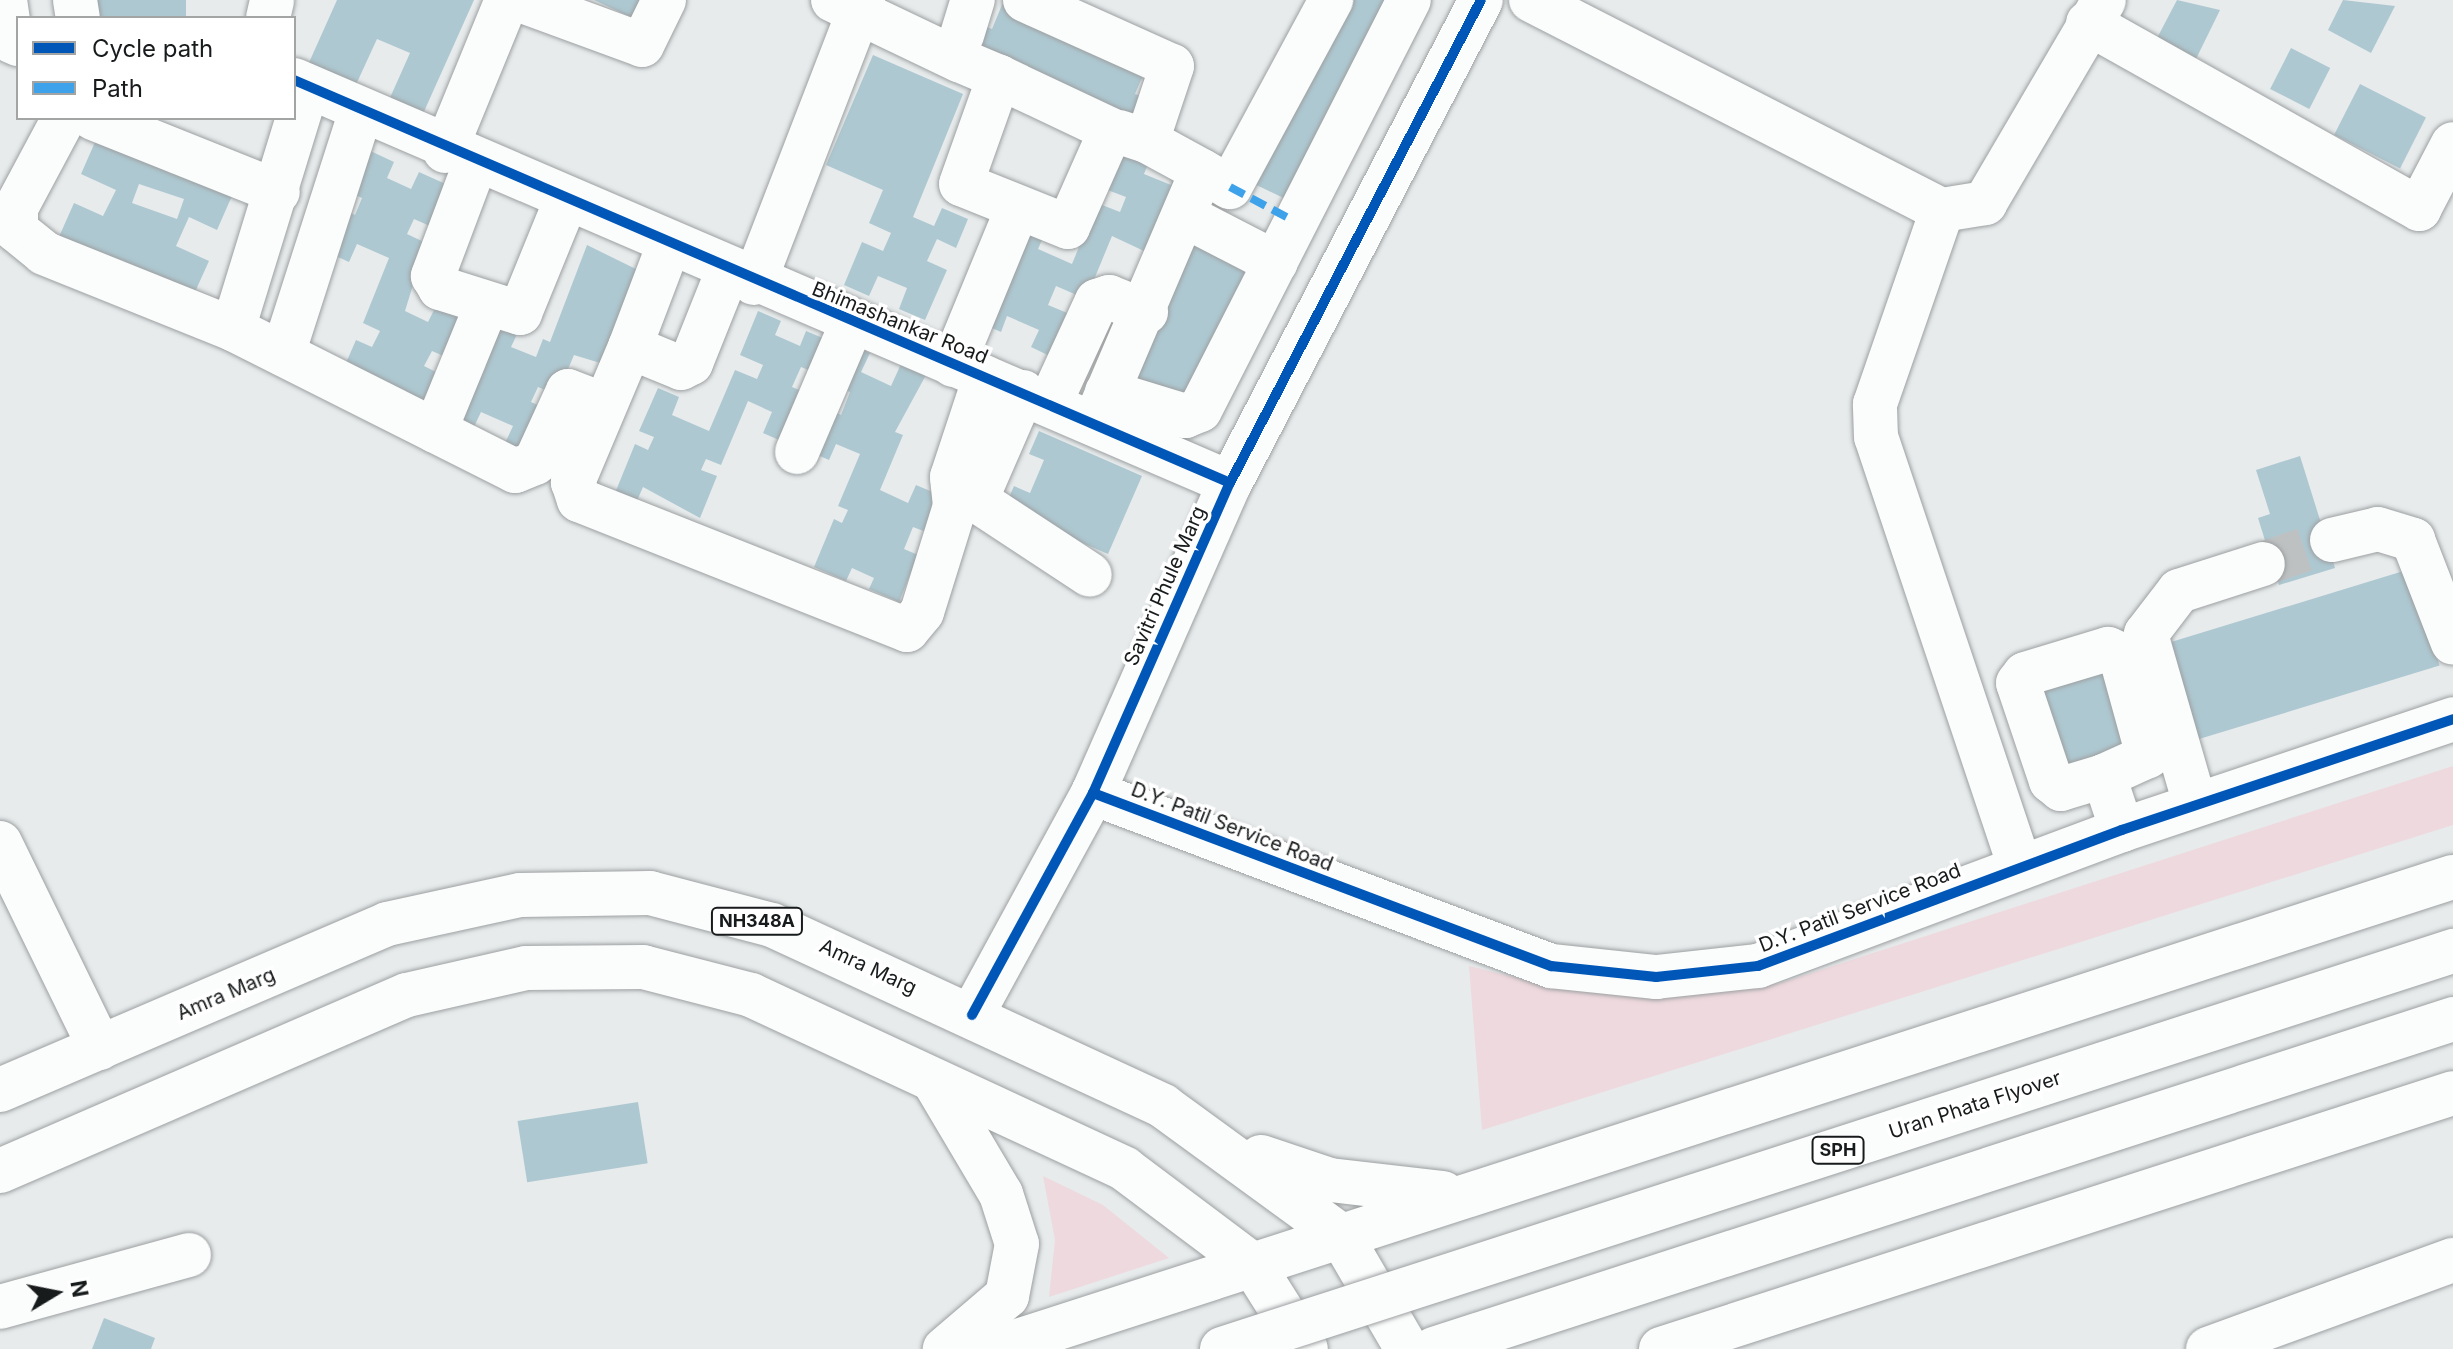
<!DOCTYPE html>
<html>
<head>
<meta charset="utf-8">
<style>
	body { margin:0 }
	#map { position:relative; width:2453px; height:1349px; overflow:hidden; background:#e7ebec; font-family:Inter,sans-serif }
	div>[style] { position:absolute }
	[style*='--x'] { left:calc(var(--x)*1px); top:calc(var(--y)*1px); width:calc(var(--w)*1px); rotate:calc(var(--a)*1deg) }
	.green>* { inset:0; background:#eed9de }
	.building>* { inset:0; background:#aec8d1; transform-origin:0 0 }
	.minor-tunnel>* { height:44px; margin-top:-22px; transform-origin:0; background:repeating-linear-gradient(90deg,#bec1c2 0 44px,transparent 0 66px) }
	.roads { filter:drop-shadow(0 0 2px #9da0a1) drop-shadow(0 0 2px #9da0a1) }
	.minor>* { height:44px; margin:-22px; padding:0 22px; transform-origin:22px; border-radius:22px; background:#fbfcfc }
	.highway>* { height:44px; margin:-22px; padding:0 22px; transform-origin:22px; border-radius:22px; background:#fbfcfc }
	.bridges { filter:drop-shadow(0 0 2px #9da0a1) drop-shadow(0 0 2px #9da0a1) }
	.highway-bridge>* { height:44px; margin:-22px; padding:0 22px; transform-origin:22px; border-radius:22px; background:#fbfcfc }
	.quiet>* { height:8px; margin-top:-4px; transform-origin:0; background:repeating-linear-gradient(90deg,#3da2ea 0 16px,transparent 0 24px) }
	.cycleway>* { height:10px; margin:-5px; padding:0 5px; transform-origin:5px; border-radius:5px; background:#0057b8 }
	span { translate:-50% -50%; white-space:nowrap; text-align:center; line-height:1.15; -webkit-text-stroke:7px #fff; paint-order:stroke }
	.shield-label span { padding:2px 6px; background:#fff; border:2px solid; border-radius:6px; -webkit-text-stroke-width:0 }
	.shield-label { font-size:18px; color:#181b1c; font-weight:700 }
	.street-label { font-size:20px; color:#181b1c }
	.legend { position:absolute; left:16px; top:16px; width:280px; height:104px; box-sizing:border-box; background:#fff; border:2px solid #a3a4a4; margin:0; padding:10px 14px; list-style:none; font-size:24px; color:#181b1c }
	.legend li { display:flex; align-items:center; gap:16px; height:40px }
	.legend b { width:40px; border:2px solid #a3a4a4 }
	.north { position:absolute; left:16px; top:1253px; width:80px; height:80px; -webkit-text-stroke:6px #fff; paint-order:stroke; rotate:80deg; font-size:22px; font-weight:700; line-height:32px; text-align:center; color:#181b1c }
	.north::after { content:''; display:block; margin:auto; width:28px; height:36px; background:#181b1c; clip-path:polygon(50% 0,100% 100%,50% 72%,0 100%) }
</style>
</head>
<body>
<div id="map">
	<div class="green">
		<div style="clip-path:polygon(2453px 766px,2453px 825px,1482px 1130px,1469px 966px,1550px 986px,1659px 997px,1777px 984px)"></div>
		<div style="clip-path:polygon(1043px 1176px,1103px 1205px,1169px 1258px,1049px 1297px,1055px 1240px)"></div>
	</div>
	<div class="building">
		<div style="left:81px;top:0;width:105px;height:18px"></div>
		<div style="clip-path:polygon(337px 0,474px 0,422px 116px,389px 100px,410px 53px,377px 39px,354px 89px,307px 67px)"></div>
		<div style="clip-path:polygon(594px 0,648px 0,639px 21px)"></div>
		<div style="clip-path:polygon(1004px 0,1150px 59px,1135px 94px,1145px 98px,1134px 122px,975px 53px,982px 25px,992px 29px)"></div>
		<div style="clip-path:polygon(1338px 0,1388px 0,1298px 205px,1248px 181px)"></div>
		<div style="clip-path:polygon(2177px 0,2220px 10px,2195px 61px,2156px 40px)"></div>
		<div style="clip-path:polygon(2343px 0,2395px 6px,2371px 53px,2328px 30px)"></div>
		<div style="left:2291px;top:48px;width:44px;height:46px;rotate:27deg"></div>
		<div style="clip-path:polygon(873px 55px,963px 94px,913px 217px,934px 226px,942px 208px,968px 219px,956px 248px,937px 239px,927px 261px,947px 270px,925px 320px,899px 309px,907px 288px,878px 276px,869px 296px,844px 285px,862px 242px,883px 251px,891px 233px,869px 223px,883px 190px,826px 165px)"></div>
		<div style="left:2360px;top:84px;width:74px;height:57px;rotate:27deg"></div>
		<div style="clip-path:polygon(evenodd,99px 133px,172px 174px,178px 162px,235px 189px,217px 230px,189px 217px,176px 246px,209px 261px,190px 303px,54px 248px,74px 203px,103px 216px,116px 190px,81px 174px,99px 133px,139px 184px,184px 199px,177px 219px,132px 203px,139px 184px)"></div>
		<div style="clip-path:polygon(1123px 145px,1151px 157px,1144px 174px,1171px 185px,1178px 170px,1197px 179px,1144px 251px,1112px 236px,1086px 299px,1056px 286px,1048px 305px,1077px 317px,1058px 360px,1031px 347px,1039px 330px,1007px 316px,1001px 332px,976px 321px,1019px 221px,1045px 233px,1038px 249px,1072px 264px,1097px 203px,1120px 212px,1126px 197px,1105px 189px)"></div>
		<div style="clip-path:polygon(364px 148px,394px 162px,387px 178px,411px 189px,419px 172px,450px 186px,432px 227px,414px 219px,407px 234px,426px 243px,405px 311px,428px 322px,437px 304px,468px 318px,450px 359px,432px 351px,424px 366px,444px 376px,424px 419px,399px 407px,406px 391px,375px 376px,338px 381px,356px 340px,372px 347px,380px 331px,363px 323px,389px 258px,357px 244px,349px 262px,320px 249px,339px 207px,355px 215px,362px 198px,344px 190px)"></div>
		<div style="clip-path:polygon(1198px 236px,1249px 271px,1194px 402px,1134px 386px)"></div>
		<div style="clip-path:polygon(587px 245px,648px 275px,610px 366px,574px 355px,557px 395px,538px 387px,531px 402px,551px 411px,531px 455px,505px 443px,513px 426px,481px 412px,473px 429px,456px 417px,469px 379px,479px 382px,486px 366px,475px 359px,491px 319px,519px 330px,511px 347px,536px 357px,543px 339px,550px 342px)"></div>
		<div style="clip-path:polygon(758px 311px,781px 321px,775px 335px,800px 346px,806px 331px,837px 344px,823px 376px,801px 367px,792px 387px,816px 397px,795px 447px,763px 433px,772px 412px,748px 401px,721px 465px,706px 459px,701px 470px,717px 476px,700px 518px,643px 487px,636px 503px,615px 493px,635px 444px,648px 450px,654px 437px,639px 431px,658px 388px,679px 397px,672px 415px,709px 431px,735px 370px,757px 379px,763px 365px,740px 355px)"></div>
		<div style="clip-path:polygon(853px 346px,870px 353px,861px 372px,891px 386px,901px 364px,926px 375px,895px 432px,903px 435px,880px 490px,908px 503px,916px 485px,942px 496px,926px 532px,913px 527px,904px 549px,918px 555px,899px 602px,869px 589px,874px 578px,852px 568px,846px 581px,814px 567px,834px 519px,842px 523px,848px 510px,838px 506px,860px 454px,836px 444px,829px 460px,806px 450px,824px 407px,841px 415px,850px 392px,836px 386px)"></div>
		<div style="clip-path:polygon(1039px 431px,1142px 476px,1108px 554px,1004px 509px,1014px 486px,1030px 493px,1044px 460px,1029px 454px)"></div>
		<div style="clip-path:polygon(2300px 456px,2335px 568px,2279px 585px,2258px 518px,2270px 514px,2256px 470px)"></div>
		<div style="left:2410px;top:569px;width:101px;height:266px;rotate:73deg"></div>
		<div style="left:2111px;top:659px;width:100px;height:89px;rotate:74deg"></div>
		<div style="left:638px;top:1102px;width:62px;height:122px;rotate:81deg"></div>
		<div style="clip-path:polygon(104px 1318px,155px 1338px,151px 1349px,92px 1349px)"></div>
	</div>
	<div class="minor-tunnel">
		<div style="--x:2263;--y:564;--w:73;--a:-19.2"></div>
	</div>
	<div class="roads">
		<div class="minor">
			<div style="--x:5;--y:0;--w:41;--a:81.7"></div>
			<div style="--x:11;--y:41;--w:8;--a:23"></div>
			<div style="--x:75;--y:0;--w:18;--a:81"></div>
			<div style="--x:520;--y:0;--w:130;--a:20.2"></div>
			<div style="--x:642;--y:45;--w:50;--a:-63.9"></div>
			<div style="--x:833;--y:0;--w:140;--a:25.5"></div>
			<div style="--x:959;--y:60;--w:43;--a:23"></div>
			<div style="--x:999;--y:77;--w:124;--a:25.3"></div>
			<div style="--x:1111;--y:130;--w:106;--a:113.9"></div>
			<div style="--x:1068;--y:227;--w:115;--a:-158.1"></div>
			<div style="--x:961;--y:184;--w:114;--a:-70.4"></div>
			<div style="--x:1025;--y:0;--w:161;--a:24.2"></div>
			<div style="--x:1172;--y:66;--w:79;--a:108.4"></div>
			<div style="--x:1147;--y:141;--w:28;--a:-162"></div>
			<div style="--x:1531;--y:0;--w:462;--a:27.1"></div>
			<div style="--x:268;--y:18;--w:18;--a:-77"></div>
			<div style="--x:2088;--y:23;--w:380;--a:29.3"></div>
			<div style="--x:2419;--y:209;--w:73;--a:-62.4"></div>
			<div style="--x:962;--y:35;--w:37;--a:-73"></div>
			<div style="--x:294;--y:80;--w:1019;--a:23.29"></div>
			<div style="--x:64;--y:118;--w:102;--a:118.1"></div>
			<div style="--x:16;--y:208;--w:22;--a:90"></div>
			<div style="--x:16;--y:230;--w:36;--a:39"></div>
			<div style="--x:44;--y:253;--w:204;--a:21.9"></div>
			<div style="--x:233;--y:329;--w:316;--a:26.7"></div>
			<div style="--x:515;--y:471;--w:22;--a:-22"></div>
			<div style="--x:535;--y:463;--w:79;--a:-65.4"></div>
			<div style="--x:568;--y:391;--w:39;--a:21"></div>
			<div style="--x:93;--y:118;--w:199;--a:21.8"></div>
			<div style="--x:445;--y:151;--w:163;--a:-67.7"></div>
			<div style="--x:475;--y:164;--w:120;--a:110.6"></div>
			<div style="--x:433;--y:276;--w:14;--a:60"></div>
			<div style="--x:440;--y:288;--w:84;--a:17.4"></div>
			<div style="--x:520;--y:313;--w:119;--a:-67.8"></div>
			<div style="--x:1202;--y:171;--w:32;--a:30"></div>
			<div style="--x:1230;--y:187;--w:213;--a:-61.6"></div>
			<div style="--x:1185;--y:216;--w:102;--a:27.3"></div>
			<div style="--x:727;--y:273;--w:97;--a:111.8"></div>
			<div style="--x:691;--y:363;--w:11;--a:153"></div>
			<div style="--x:681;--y:368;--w:55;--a:-157.6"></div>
			<div style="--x:630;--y:347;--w:147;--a:112.9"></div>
			<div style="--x:573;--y:482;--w:19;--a:72"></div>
			<div style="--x:579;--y:500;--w:353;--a:21.6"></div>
			<div style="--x:907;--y:630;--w:23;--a:-50"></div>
			<div style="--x:922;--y:612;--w:111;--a:-72.7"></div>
			<div style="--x:955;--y:506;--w:29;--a:-96"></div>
			<div style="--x:952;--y:477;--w:105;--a:-71.7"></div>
			<div style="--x:754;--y:283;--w:303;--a:-68.9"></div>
			<div style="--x:233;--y:329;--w:249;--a:-72.9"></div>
			<div style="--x:630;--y:347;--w:107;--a:-69.2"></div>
			<div style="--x:283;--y:354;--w:252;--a:-72.2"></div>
			<div style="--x:953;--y:365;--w:168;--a:-67.6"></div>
			<div style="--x:1023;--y:392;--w:118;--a:113.5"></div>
			<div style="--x:976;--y:500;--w:136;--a:33.3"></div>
			<div style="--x:1107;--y:392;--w:82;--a:17.1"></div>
			<div style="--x:1185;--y:416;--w:16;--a:-22"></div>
			<div style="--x:1200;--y:410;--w:460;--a:-63"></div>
			<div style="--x:1050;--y:403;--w:112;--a:-65.3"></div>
			<div style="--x:1097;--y:301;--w:13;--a:-18"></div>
			<div style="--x:1109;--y:297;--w:40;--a:22"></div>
			<div style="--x:1097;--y:417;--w:267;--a:-66.9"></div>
			<div style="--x:1202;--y:171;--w:63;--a:-151.4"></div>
			<div style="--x:435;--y:431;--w:137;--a:-67.7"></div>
			<div style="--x:797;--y:452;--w:140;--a:-66.9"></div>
			<div style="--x:2332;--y:540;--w:47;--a:-13.4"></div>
			<div style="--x:2378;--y:529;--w:37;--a:17"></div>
			<div style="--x:2413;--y:540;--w:110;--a:68.8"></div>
			<div style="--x:2104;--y:776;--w:45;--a:163.2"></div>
			<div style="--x:2061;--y:789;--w:13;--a:-141"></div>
			<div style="--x:2051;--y:781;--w:103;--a:-108.6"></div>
			<div style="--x:2018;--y:683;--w:11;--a:-52"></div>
			<div style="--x:2025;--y:674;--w:87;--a:-16.8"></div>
			<div style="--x:2108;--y:649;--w:13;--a:23"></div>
			<div style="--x:2120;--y:654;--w:106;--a:74.6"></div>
			<div style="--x:2148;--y:756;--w:48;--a:155.6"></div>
			<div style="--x:2104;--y:776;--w:57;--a:71.6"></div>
			<div style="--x:1093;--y:793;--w:490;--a:20.7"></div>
			<div style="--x:1551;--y:966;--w:106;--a:6"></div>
			<div style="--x:1656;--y:977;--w:103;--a:-6.2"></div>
			<div style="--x:1758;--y:966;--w:389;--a:-20.5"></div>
			<div style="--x:2122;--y:830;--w:349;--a:-18.5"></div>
			<div style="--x:2195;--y:804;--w:177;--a:-106.1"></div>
			<div style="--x:2146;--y:634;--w:54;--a:-52.5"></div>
			<div style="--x:2179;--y:591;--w:88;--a:-17.8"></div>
			<div style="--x:0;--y:843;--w:228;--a:64"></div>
			<div style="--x:2020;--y:867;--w:453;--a:-108.5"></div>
			<div style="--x:1876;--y:437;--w:33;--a:-92"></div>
			<div style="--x:1875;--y:404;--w:205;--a:-70.9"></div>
			<div style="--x:1942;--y:210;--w:44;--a:-9.2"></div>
			<div style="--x:1985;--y:203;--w:235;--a:-59.6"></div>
			<div style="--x:972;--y:1015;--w:253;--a:-61.4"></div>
			<div style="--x:1093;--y:793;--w:339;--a:-66.2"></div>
			<div style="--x:1230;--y:483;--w:544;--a:-62.54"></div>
			<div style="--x:0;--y:1307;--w:196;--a:-15.4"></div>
			<div style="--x:2208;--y:1349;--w:261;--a:-20"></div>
		</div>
		<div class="highway">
			<div style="--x:935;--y:1083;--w:129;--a:59.3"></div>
			<div style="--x:1001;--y:1194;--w:52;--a:72.3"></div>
			<div style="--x:1017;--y:1244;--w:53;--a:100.9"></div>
			<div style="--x:1007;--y:1296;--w:82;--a:139.5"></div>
			<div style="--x:0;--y:1090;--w:421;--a:-23.2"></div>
			<div style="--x:387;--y:924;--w:136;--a:-12.3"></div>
			<div style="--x:520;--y:895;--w:130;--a:-0.9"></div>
			<div style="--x:650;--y:893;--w:126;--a:14.7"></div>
			<div style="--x:772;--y:925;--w:431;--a:24.8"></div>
			<div style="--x:1163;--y:1106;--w:220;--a:36.1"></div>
			<div style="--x:1341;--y:1236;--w:131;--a:59.7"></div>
			<div style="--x:1261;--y:1157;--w:73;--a:18.4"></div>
			<div style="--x:1330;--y:1180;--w:114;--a:6.6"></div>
			<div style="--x:0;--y:1171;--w:443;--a:-23.4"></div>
			<div style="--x:407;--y:995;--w:122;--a:-12.8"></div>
			<div style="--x:526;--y:968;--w:117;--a:-0.5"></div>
			<div style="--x:643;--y:967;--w:112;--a:14.5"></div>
			<div style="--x:751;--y:995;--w:412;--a:24.9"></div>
			<div style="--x:1125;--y:1169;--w:160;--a:36.9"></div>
			<div style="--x:1253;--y:1265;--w:99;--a:57.8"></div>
			<div style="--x:993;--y:1349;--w:1534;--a:-17.92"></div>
			<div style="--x:1434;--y:1349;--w:1071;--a:-17.94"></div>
			<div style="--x:1661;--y:1349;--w:832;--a:-17.91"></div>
		</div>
	</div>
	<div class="bridges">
		<div class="highway-bridge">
			<div style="--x:1222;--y:1349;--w:1294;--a:-17.92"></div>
		</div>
	</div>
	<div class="quiet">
		<div style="--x:1230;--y:187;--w:72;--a:28"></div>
	</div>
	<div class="cycleway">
		<div style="--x:294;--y:80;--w:1019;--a:23.29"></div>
		<div style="--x:1093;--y:793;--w:490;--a:20.7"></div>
		<div style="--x:1551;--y:966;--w:106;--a:6"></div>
		<div style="--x:1656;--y:977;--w:103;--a:-6.2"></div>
		<div style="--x:1758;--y:966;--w:389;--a:-20.5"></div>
		<div style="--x:2122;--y:830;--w:349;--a:-18.5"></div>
		<div style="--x:972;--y:1015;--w:253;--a:-61.4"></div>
		<div style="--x:1093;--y:793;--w:339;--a:-66.2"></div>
		<div style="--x:1230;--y:483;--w:544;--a:-62.54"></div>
	</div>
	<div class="shield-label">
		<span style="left:757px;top:921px">NH348A</span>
		<span style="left:1838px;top:1150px">SPH</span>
	</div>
	<div class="street-label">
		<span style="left:900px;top:323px;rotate:22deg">Bhimashankar Road</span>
		<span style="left:1165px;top:586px;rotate:-66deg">Savitri Phule Marg</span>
		<span style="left:1232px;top:827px;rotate:21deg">D.Y. Patil Service Road</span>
		<span style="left:1860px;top:908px;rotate:-21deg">D.Y. Patil Service Road</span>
		<span style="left:868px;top:967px;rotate:25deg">Amra Marg</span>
		<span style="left:226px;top:994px;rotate:-23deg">Amra Marg</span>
		<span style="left:1975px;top:1105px;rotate:-18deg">Uran Phata Flyover</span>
	</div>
	<ul class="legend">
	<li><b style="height:10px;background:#0057b8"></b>Cycle path</li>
	<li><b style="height:10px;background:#3da2ea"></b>Path</li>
	</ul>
	<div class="north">N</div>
</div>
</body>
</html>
